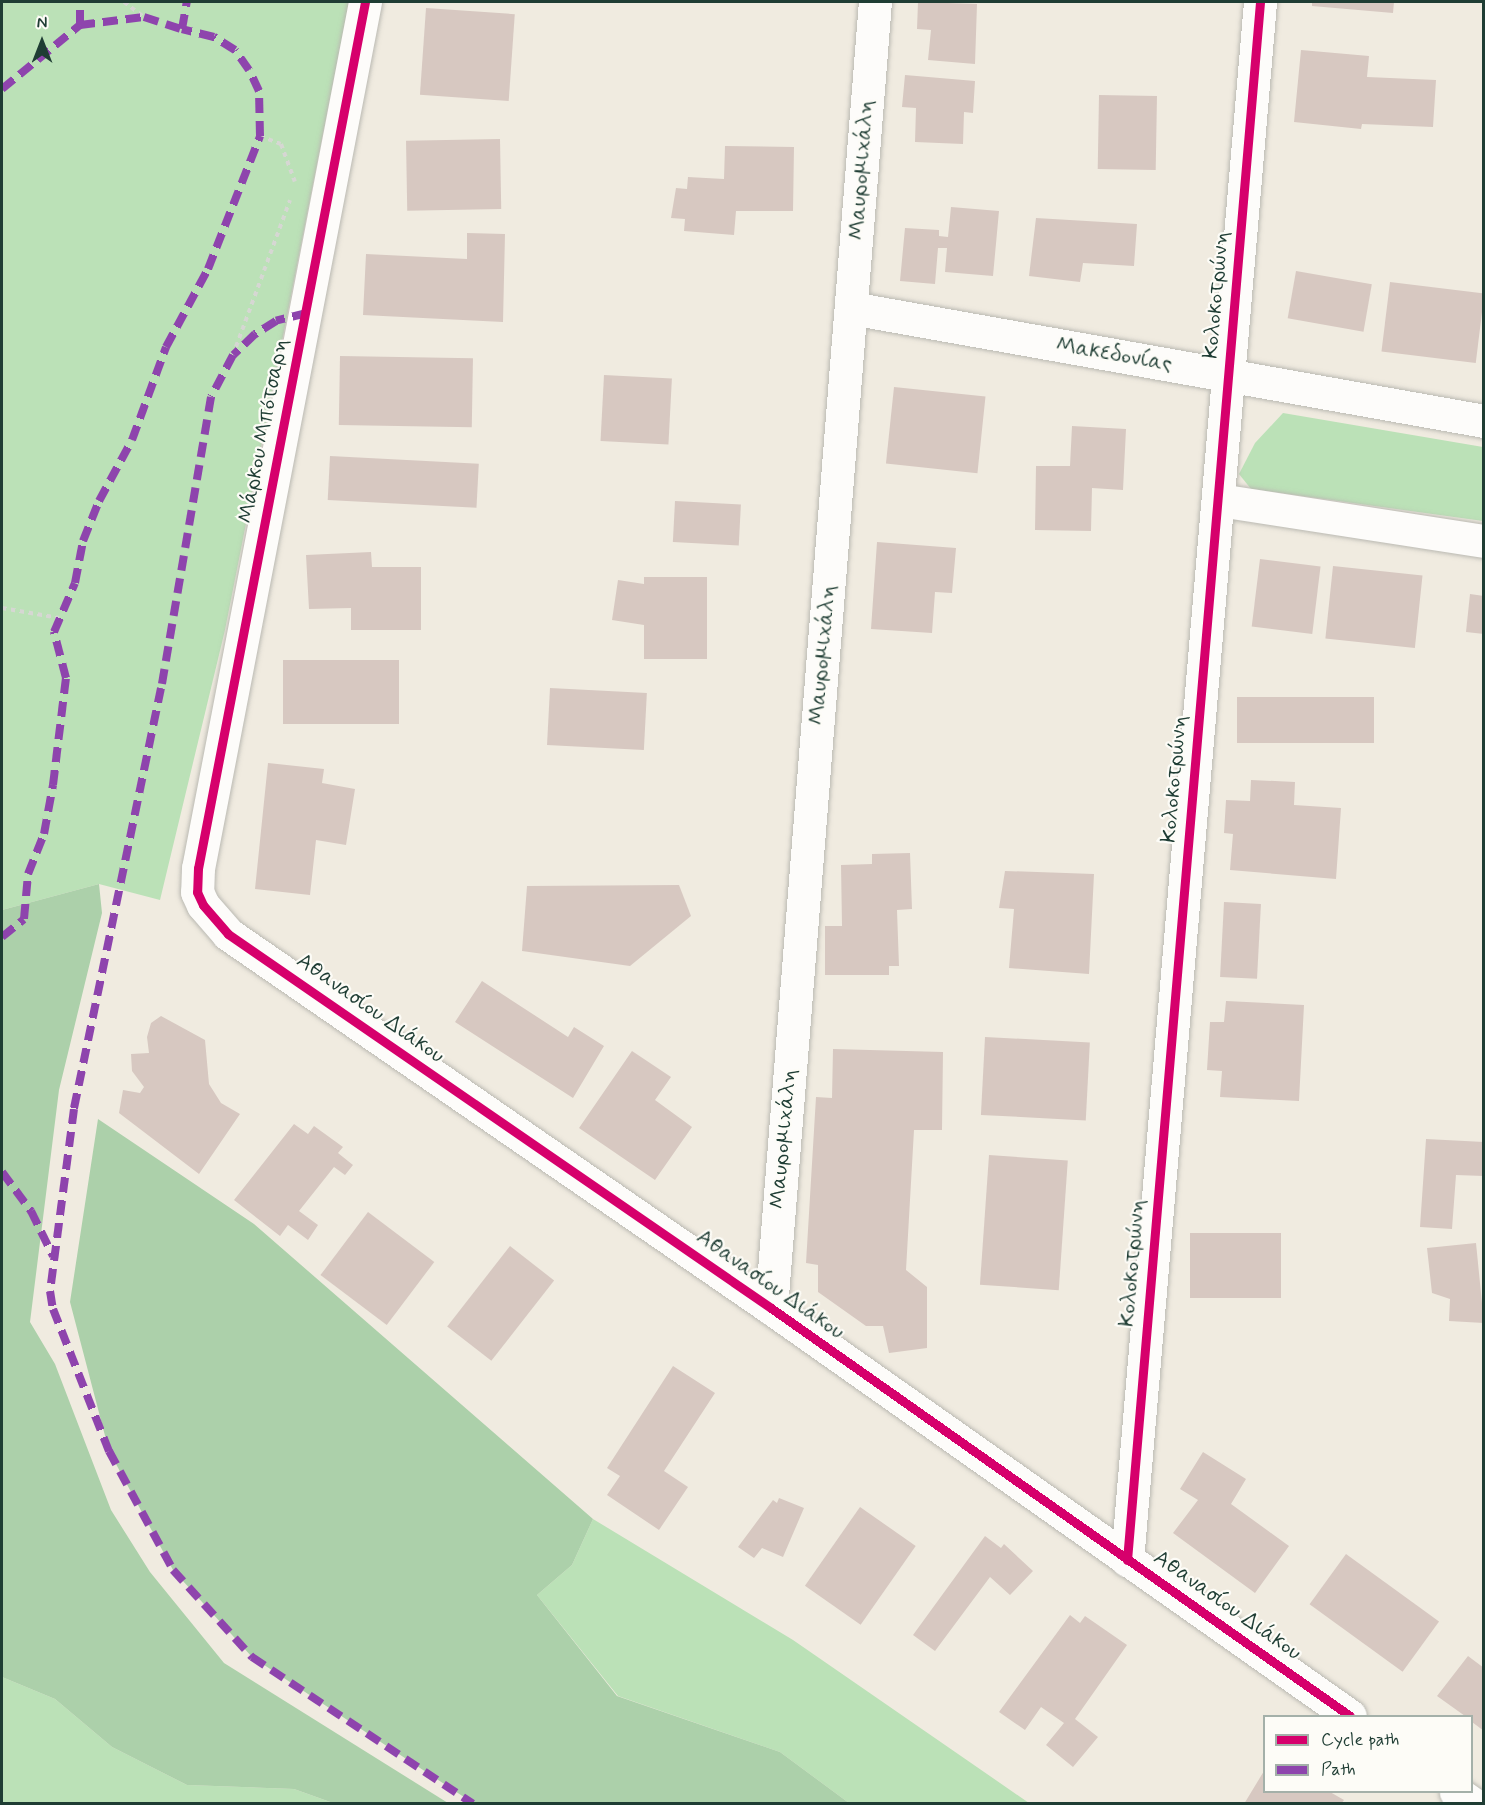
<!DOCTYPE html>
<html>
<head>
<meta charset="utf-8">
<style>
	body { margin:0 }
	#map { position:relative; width:1485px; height:1805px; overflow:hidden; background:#f0ebe0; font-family:Mynerve,sans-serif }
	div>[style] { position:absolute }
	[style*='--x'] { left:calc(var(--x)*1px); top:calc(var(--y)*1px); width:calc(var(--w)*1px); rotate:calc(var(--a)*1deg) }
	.green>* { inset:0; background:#bbe1b7 }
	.forest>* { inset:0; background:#acd0aa }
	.building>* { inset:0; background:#d7c8c1; transform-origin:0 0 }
	.path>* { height:4px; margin-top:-2px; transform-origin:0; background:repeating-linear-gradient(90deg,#d6d7d3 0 4.5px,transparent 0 9px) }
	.roads { filter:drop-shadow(0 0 2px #bab9b2) drop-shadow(0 0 2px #bab9b2) }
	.street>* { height:33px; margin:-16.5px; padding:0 16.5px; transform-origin:16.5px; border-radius:16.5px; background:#fdfcfa }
	.quiet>* { height:8px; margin-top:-4px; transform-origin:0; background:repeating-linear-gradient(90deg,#8e44ad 0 15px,transparent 0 23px) }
	.cycleway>* { height:9px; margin:-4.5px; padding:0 4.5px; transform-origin:4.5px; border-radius:4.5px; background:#d6006c }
	span { translate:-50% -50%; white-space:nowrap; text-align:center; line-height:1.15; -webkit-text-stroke:4.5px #fdfcf7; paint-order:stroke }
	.street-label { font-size:22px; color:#1f3d34 }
	.frame { position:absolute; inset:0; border:3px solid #1f3d34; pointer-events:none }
	.legend { position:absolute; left:1263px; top:1715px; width:210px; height:78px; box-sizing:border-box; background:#fdfcf7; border:2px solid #a4b0a9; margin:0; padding:8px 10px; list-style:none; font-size:18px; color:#1f3d34 }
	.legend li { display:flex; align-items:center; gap:12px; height:30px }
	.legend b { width:30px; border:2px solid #a4b0a9 }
	.north { position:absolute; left:12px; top:12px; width:60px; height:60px; -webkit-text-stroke:4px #fdfcf7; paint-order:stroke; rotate:0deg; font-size:16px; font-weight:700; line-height:24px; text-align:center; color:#1f3d34 }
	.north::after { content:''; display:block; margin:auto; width:21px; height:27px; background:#1f3d34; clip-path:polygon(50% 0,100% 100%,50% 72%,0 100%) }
</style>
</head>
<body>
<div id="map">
	<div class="green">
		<div style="clip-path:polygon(2px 2px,349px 2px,225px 630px,160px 900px,99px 884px,2px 910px)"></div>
		<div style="clip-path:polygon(1283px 413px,1483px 447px,1483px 521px,1251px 489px,1239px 474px,1255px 443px)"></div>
		<div style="clip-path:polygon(593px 1519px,793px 1640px,1029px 1803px,849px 1803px,780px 1752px,618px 1696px,537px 1595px,572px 1565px)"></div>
		<div style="clip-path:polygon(2px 1677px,55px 1699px,112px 1747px,187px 1785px,294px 1789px,333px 1803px,2px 1803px)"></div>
	</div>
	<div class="forest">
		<div style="clip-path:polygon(99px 884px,102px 913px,59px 1090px,30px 1322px,55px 1364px,111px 1510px,150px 1572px,224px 1663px,448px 1803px,333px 1803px,294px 1789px,187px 1785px,112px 1747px,55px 1699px,2px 1677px,2px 910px)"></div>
		<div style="clip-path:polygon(98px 1119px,254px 1224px,593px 1519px,572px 1565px,537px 1595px,617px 1696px,780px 1752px,849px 1803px,473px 1803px,252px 1657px,173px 1570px,109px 1451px,70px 1302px)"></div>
	</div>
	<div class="building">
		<div style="clip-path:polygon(918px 2px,977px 4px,975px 64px,928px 60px,931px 30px,917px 29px)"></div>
		<div style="clip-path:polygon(1312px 2px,1394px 2px,1393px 13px,1312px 6px)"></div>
		<div style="left:426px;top:8px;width:89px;height:87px;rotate:4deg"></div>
		<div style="clip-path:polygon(1301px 50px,1369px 56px,1367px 77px,1436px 80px,1433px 127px,1362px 124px,1361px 129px,1294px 122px)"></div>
		<div style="clip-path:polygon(905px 75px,975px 81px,973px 113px,964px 112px,963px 144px,915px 142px,916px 108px,902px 107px)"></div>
		<div style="left:1099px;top:95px;width:58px;height:74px;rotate:1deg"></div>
		<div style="left:500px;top:139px;width:70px;height:94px;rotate:89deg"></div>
		<div style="clip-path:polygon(725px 146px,794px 147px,793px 211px,736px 211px,734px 235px,684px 231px,685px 219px,671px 218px,676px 188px,687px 189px,688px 177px,724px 179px)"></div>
		<div style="clip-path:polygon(951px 207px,999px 211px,993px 276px,945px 272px,947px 248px,938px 248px,935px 284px,900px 281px,905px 228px,939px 230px,939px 236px,948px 237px)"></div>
		<div style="clip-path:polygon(1036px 218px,1137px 224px,1134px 266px,1083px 263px,1080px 282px,1029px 276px)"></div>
		<div style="clip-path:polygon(467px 233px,505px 234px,503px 322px,363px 315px,366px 254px,467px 259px)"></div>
		<div style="left:1296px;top:271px;width:77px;height:48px;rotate:10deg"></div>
		<div style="left:1390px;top:282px;width:95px;height:70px;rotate:7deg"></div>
		<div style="left:340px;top:356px;width:133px;height:69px;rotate:1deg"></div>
		<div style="left:604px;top:375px;width:68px;height:66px;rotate:3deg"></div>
		<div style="left:894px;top:387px;width:92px;height:77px;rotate:6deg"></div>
		<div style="clip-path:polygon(1072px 426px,1126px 429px,1123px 490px,1092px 488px,1091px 531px,1035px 530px,1036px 466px,1070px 466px)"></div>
		<div style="left:330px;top:456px;width:149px;height:44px;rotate:3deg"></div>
		<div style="left:675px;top:501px;width:66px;height:41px;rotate:3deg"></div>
		<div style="clip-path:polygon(877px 542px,956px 548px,952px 593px,935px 592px,932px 633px,871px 629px)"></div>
		<div style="clip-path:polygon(371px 552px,372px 567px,421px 567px,421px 630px,351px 630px,351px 608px,309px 609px,306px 555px)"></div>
		<div style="left:1260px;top:559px;width:61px;height:68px;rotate:7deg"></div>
		<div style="left:1333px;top:566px;width:90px;height:73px;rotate:6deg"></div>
		<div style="clip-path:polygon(644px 577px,707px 577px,707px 659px,644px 659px,644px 625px,612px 620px,618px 580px,644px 584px)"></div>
		<div style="clip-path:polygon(1470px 594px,1484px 596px,1484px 634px,1466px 632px)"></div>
		<div style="left:283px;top:660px;width:116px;height:64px"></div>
		<div style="left:550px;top:688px;width:97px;height:57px;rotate:3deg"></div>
		<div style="left:1237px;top:697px;width:137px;height:46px"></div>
		<div style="clip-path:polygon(268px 763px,324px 769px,322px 783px,355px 789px,346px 845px,316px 840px,310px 895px,255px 889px)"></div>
		<div style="clip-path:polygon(1251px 780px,1295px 782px,1294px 805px,1341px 808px,1336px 879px,1230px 870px,1233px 834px,1224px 833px,1226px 800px,1250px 801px)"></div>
		<div style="clip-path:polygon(910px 853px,912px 909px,897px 910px,899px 966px,889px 966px,889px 975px,825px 975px,825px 926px,842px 926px,841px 865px,872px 864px,872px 854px)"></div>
		<div style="clip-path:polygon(1005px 871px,1094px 874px,1089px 974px,1009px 968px,1014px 909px,999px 908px)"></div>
		<div style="clip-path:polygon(679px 885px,691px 916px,630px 966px,522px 951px,527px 886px)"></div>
		<div style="left:1224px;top:902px;width:37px;height:75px;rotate:3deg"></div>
		<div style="clip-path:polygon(482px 981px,568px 1037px,574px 1027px,604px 1046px,573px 1098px,455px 1022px)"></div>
		<div style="clip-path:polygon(1226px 1001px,1304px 1005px,1299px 1101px,1220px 1097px,1222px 1071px,1207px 1070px,1210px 1022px,1224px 1022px)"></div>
		<div style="clip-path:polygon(161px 1016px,205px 1040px,209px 1084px,221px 1103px,240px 1114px,199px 1174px,119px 1113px,123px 1090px,140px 1093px,144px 1087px,132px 1071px,131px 1054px,149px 1053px,147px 1037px,151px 1023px)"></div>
		<div style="left:985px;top:1037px;width:105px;height:78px;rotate:3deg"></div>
		<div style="clip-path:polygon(833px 1049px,943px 1052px,942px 1130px,914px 1130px,906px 1270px,927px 1287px,927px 1348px,889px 1353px,883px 1326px,866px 1326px,818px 1292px,818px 1265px,806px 1263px,816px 1097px,832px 1098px)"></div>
		<div style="clip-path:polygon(632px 1051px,671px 1077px,655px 1100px,692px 1127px,655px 1180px,579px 1128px)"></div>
		<div style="clip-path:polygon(294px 1124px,308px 1134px,314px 1126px,343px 1147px,338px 1153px,353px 1165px,345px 1175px,334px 1167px,299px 1211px,318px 1225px,308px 1240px,288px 1225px,280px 1236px,234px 1200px)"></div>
		<div style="clip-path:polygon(1426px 1139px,1484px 1142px,1484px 1176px,1456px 1175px,1452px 1229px,1420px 1227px)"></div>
		<div style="left:989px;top:1155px;width:79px;height:130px;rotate:4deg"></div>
		<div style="left:368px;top:1212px;width:83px;height:79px;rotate:37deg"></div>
		<div style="left:1190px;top:1233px;width:91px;height:65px"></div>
		<div style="clip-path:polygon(1476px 1243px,1484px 1323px,1449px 1321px,1450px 1299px,1432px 1293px,1427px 1248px)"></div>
		<div style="left:510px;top:1246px;width:56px;height:102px;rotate:38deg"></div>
		<div style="clip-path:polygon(673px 1366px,715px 1393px,664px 1471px,688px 1487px,659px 1530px,607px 1495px,620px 1476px,607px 1468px)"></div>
		<div style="clip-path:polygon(1203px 1452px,1246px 1479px,1231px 1504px,1289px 1546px,1255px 1593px,1173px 1533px,1198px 1500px,1180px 1489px)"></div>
		<div style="clip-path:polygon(779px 1498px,804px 1508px,783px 1557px,762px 1548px,754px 1558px,738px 1547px,773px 1500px,777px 1503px)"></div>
		<div style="left:860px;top:1507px;width:68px;height:96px;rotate:35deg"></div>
		<div style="clip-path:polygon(985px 1536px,1001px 1548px,1004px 1544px,1033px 1571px,1010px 1595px,990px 1577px,935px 1651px,913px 1635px)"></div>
		<div style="left:1346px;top:1554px;width:115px;height:62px;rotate:36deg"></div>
		<div style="clip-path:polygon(1070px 1615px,1080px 1623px,1085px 1616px,1127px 1645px,1075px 1719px,1098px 1737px,1073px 1767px,1046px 1745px,1064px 1723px,1041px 1707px,1025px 1730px,999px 1712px)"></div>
		<div style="clip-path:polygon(1468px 1656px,1484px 1668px,1484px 1731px,1472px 1722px,1472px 1716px,1465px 1716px,1437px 1696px)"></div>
		<div style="clip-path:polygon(1264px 1771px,1264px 1792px,1330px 1792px,1344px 1800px,1341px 1804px,1244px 1804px)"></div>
	</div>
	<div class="path">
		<div style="--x:124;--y:2;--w:25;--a:37"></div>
		<div style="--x:260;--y:136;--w:22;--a:21"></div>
		<div style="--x:281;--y:144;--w:40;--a:69.8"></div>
		<div style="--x:233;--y:355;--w:165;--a:-69.8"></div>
		<div style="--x:2;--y:608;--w:58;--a:10"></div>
	</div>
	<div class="roads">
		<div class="street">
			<div style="--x:365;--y:2;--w:882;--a:100.91"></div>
			<div style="--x:198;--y:868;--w:24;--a:92"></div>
			<div style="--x:197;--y:892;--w:14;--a:65"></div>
			<div style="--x:203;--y:905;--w:38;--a:49"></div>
			<div style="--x:228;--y:934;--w:659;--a:34.56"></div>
			<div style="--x:771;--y:1308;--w:708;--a:35.17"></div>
			<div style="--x:851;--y:308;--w:643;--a:10.12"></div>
			<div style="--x:1219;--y:500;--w:268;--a:8.8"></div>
			<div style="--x:771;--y:1308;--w:1310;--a:-85.45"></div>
			<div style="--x:1127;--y:1560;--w:1564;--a:-85.12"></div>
			<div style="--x:1456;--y:1792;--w:21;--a:35"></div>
		</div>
	</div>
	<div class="quiet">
		<div style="--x:80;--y:25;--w:23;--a:-90"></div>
		<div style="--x:2;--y:89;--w:101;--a:-39.4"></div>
		<div style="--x:80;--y:25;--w:64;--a:-7.1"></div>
		<div style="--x:144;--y:17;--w:40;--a:18"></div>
		<div style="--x:307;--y:313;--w:32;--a:166"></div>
		<div style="--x:276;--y:321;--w:25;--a:148"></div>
		<div style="--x:255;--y:334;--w:30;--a:136"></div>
		<div style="--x:233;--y:355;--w:47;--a:117.6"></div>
		<div style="--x:211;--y:397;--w:295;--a:99.7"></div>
		<div style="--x:161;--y:688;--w:430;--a:101.7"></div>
		<div style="--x:74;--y:1109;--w:184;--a:97.5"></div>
		<div style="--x:50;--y:1291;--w:18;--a:81"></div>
		<div style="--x:53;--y:1309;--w:153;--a:68.5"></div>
		<div style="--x:109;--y:1451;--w:135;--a:61.7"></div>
		<div style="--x:173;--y:1570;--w:118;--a:47.8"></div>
		<div style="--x:252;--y:1657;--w:265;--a:33.6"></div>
		<div style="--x:2;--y:937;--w:28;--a:-39"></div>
		<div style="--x:24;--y:919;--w:45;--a:-84.9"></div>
		<div style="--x:28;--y:874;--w:43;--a:-68.2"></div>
		<div style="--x:44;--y:834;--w:50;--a:-79.6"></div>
		<div style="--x:53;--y:785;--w:108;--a:-83.1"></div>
		<div style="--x:66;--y:678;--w:48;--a:-104.6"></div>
		<div style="--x:54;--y:632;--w:53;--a:-66.8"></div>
		<div style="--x:75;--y:583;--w:43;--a:-79.2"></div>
		<div style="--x:83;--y:541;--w:43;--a:-68.2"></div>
		<div style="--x:99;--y:501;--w:69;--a:-61.6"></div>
		<div style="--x:132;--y:440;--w:99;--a:-69.9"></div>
		<div style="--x:166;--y:347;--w:89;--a:-61.7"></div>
		<div style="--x:208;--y:269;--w:143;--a:-68.6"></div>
		<div style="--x:260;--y:136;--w:45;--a:-91.3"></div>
		<div style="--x:259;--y:91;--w:23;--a:-115"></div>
		<div style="--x:249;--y:70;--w:24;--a:-125"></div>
		<div style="--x:235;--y:50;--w:25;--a:-148"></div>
		<div style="--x:214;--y:37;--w:33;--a:-166"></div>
		<div style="--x:182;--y:29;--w:27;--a:-80"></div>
		<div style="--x:2;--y:1172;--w:49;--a:53.4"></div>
		<div style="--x:31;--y:1211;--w:50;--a:63.9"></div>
	</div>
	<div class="cycleway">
		<div style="--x:365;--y:2;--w:882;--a:100.91"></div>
		<div style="--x:198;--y:868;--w:24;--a:92"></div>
		<div style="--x:197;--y:892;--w:14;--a:65"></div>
		<div style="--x:203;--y:905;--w:38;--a:49"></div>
		<div style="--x:228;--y:934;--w:659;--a:34.56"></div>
		<div style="--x:771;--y:1308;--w:708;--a:35.17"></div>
		<div style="--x:1127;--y:1560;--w:1564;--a:-85.12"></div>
	</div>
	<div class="street-label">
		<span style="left:862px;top:170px;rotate:-86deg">Μαυρομιχάλη</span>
		<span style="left:1217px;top:295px;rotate:-85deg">Κολοκοτρώνη</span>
		<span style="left:1114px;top:355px;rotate:10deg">Μακεδονίας</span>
		<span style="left:264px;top:431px;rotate:-79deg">Μάρκου Μπότσαρη</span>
		<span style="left:823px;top:655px;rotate:-85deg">Μαυρομιχάλη</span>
		<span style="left:1175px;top:779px;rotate:-85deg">Κολοκοτρώνη</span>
		<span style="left:370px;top:1009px;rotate:35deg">Αθανασίου Διάκου</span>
		<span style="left:784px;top:1139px;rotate:-85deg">Μαυρομιχάλη</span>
		<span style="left:1133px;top:1263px;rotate:-85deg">Κολοκοτρώνη</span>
		<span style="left:770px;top:1285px;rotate:35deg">Αθανασίου Διάκου</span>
		<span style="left:1227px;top:1606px;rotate:35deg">Αθανασίου Διάκου</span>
	</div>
	<div class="frame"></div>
	<ul class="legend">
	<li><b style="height:8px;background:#d6006c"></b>Cycle path</li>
	<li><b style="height:8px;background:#8e44ad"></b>Path</li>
	</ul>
	<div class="north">N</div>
</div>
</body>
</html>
